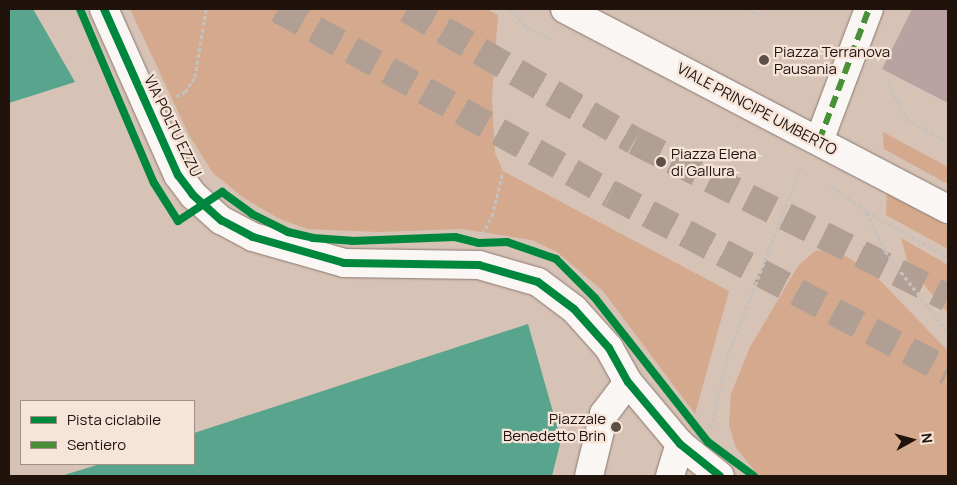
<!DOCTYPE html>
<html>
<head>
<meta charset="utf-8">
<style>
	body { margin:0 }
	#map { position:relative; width:957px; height:485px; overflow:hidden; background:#d7c2b6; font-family:Manrope,sans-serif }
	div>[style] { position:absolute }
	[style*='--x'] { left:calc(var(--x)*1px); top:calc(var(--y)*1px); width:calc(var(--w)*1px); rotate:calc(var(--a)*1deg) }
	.green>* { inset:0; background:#d5a98d }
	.water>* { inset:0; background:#58a48d }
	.building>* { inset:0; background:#baa2a3 }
	.major-tunnel>* { height:28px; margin-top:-14px; transform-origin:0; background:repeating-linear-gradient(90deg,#b29f94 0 28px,transparent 0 42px) }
	.path>* { height:3px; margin-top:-1.5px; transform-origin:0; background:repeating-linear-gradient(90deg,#c7c1be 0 4px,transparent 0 6.5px) }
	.roads { filter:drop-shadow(0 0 1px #897a71) drop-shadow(0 0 1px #897a71) }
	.minor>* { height:28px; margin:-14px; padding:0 14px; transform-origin:14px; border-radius:14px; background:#f9f6f4 }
	.quiet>* { height:6px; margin-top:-3px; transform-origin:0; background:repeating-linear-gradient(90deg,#4a9038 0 12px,transparent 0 18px) }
	.cycleway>* { height:8px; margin:-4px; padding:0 4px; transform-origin:4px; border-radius:4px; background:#00873e }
	.dots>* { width:14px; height:14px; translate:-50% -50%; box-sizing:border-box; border:2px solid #f7e4d9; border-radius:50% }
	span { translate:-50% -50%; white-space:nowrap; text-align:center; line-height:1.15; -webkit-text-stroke:4.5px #f7e4d9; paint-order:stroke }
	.poi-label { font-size:15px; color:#1f130b }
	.left { translate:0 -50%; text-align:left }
	.right { translate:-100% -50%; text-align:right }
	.street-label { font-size:15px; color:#1f130b }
	.frame { position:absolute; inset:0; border:10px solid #1f130b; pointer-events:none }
	.legend { position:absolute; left:20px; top:400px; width:175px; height:65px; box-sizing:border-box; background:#f7e4d9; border:1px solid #a19087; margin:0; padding:6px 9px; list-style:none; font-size:15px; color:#1f130b }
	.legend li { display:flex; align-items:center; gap:10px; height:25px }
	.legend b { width:25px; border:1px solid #a19087 }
	.north { position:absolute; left:887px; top:415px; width:50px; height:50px; -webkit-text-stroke:4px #f7e4d9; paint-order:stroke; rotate:83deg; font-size:14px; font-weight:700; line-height:20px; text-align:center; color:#1f130b }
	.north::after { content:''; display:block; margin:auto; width:18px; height:22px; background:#1f130b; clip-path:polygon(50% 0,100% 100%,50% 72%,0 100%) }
</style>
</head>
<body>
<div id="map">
	<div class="green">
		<div style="clip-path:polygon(130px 9px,487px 9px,498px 15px,492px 97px,495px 153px,503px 171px,729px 291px,695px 414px,603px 291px,557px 252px,532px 240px,462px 229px,378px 232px,307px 229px,278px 218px,244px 198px,213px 173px,189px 135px)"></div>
		<div style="clip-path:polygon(883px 132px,948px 167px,948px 184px,884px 149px)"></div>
		<div style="clip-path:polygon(887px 193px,948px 226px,948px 249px,886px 215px)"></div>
		<div style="clip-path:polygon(901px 238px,948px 265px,948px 313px,909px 267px)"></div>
		<div style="clip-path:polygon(833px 249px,871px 271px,948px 351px,948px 476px,759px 476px,736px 448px,729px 425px,731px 394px,750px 347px,798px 266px,815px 251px)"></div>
	</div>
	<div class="water">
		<div style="clip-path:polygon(9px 9px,33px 9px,75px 82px,9px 103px)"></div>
		<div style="clip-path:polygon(528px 324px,561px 440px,552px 476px,61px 476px,100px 464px,194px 464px,194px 433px)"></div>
	</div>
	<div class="building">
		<div style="clip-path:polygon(912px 9px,948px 9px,948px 103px,882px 69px)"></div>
	</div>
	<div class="major-tunnel">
		<div style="--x:278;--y:9;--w:381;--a:29.1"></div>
		<div style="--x:611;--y:194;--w:381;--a:27.8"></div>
		<div style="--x:407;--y:9;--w:263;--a:30.1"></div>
		<div style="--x:635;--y:141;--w:350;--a:26.6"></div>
	</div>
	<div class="path">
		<div style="--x:510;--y:9;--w:24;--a:48"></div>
		<div style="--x:526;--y:27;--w:28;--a:27"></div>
		<div style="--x:746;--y:9;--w:19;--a:21"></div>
		<div style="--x:888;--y:83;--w:41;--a:62.2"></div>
		<div style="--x:907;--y:119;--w:47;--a:29.3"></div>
		<div style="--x:176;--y:96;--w:10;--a:-24"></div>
		<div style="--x:185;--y:92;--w:18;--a:-56"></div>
		<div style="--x:195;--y:77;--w:69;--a:-80.8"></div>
		<div style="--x:831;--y:186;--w:43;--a:35.5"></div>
		<div style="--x:866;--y:211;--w:94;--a:29.3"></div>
		<div style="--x:866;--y:212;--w:43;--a:64"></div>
		<div style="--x:885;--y:251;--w:103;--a:52.5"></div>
		<div style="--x:482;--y:234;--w:21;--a:-61"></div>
		<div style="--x:492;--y:216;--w:46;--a:-76.3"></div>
		<div style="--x:711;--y:428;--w:72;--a:-77.1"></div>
		<div style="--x:727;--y:358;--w:205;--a:-68.8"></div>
	</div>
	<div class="roads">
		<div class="minor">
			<div style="--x:104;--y:9;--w:182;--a:66"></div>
			<div style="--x:178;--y:175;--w:25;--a:53"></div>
			<div style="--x:193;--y:195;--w:38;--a:42"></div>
			<div style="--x:221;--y:220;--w:36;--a:28"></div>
			<div style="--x:253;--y:237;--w:95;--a:15.9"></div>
			<div style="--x:344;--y:263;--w:135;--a:0.8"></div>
			<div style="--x:479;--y:265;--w:61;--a:16.1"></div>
			<div style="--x:538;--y:282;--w:45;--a:36.9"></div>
			<div style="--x:574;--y:309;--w:52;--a:48.1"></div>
			<div style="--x:609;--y:348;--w:39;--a:61"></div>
			<div style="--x:628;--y:382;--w:81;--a:50"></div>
			<div style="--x:680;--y:444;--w:51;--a:38.7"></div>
			<div style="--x:565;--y:9;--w:432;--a:27.6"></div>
			<div style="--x:819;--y:141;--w:141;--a:-69.3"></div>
			<div style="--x:589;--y:476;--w:64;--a:-76.4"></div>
			<div style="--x:604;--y:414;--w:40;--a:-53"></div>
			<div style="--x:670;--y:476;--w:34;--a:-73"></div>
		</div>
	</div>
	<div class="quiet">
		<div style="--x:819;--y:141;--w:141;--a:-69.3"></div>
	</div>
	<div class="cycleway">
		<div style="--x:80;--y:9;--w:189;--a:67"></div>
		<div style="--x:154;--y:183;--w:45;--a:57.7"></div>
		<div style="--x:178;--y:221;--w:53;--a:-33.4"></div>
		<div style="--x:222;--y:192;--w:37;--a:36"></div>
		<div style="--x:252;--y:214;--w:40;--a:26.6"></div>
		<div style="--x:288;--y:232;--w:26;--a:13"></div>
		<div style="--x:313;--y:238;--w:39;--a:4"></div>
		<div style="--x:352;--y:241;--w:103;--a:-2.2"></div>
		<div style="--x:455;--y:237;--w:25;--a:14"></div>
		<div style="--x:479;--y:243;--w:28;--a:-2"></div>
		<div style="--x:507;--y:242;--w:52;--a:19.1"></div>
		<div style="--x:556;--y:259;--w:55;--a:45"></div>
		<div style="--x:595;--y:298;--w:183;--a:51.9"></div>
		<div style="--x:708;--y:442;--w:57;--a:36.5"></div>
		<div style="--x:104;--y:9;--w:182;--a:66"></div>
		<div style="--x:178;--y:175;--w:25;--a:53"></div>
		<div style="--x:193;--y:195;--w:38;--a:42"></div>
		<div style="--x:221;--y:220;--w:36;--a:28"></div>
		<div style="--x:253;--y:237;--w:95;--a:15.9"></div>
		<div style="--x:344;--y:263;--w:135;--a:0.8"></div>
		<div style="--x:479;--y:265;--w:61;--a:16.1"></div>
		<div style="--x:538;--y:282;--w:45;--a:36.9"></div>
		<div style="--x:574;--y:309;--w:52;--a:48.1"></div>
		<div style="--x:609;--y:348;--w:39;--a:61"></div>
		<div style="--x:628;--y:382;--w:81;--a:50"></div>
		<div style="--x:680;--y:444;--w:51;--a:38.7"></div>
	</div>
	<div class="dots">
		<div style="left:764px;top:60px;background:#5f5047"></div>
		<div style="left:661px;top:162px;background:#5f5047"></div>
		<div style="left:616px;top:427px;background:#5f5047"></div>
	</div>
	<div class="poi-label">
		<span class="left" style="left:774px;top:60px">Piazza Terranova<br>Pausania</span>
		<span class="left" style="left:671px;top:162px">Piazza Elena<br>di Gallura</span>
		<span class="right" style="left:606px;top:427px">Piazzale<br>Benedetto Brin</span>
	</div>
	<div class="street-label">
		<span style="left:757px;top:109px;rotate:28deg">VIALE PRINCIPE UMBERTO</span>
		<span style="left:173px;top:126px;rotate:64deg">VIA POLTU EZZU</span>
	</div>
	<div class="frame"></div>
	<ul class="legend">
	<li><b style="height:6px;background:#00873e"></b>Pista ciclabile</li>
	<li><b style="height:6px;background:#4a9038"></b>Sentiero</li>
	</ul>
	<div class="north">N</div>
</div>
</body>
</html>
